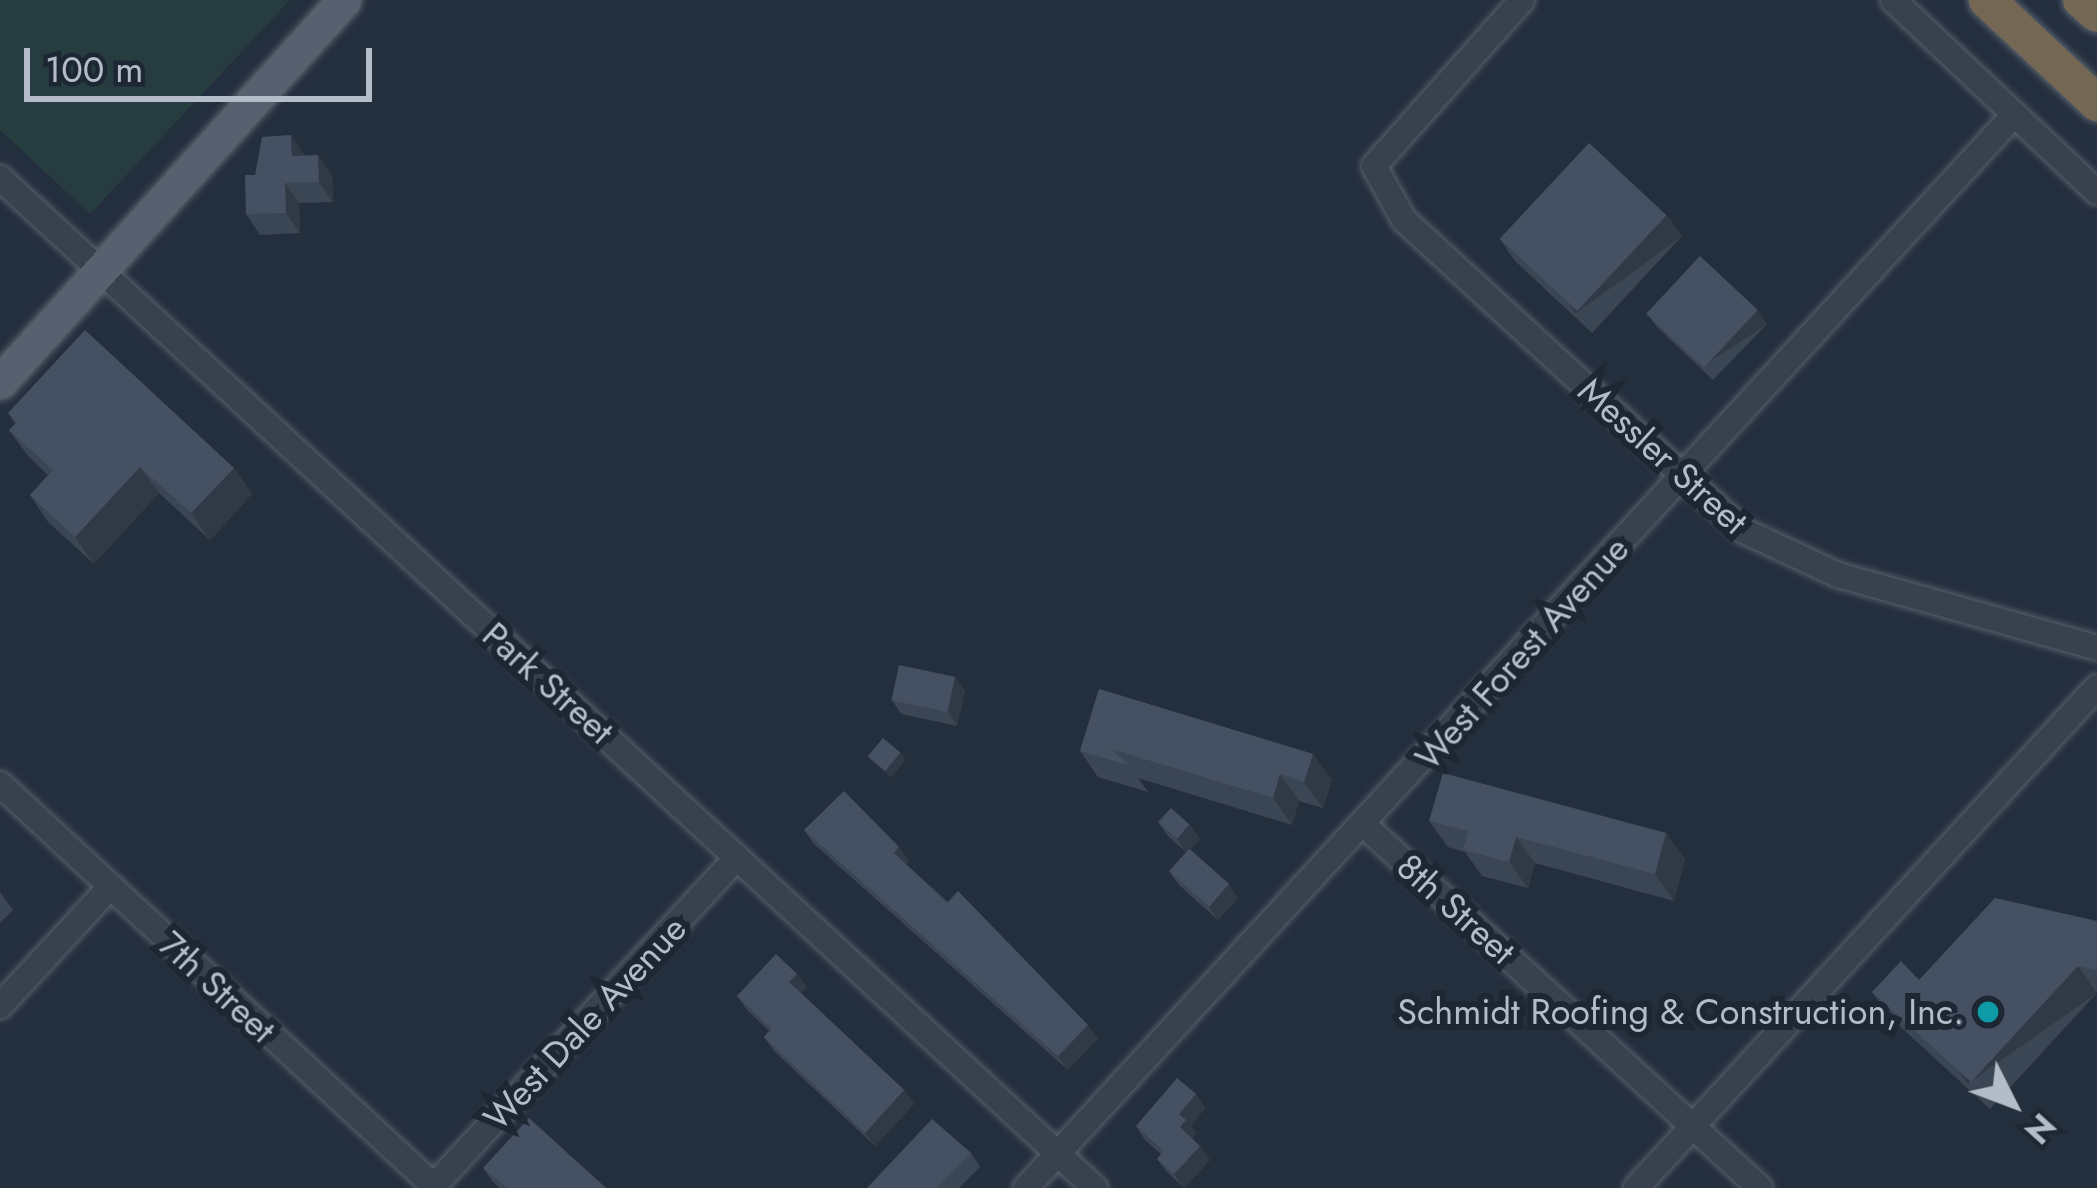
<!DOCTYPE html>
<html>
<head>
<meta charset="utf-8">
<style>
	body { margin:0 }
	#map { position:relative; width:2097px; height:1188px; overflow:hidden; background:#242f3e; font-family:Jost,sans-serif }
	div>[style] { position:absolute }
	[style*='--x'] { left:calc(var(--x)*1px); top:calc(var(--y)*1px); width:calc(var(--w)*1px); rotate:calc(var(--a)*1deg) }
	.green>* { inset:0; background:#263c3f }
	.roads { filter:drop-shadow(0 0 3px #565f6c) drop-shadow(0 0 3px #565f6c) }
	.minor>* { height:24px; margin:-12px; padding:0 12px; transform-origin:12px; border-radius:12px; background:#38414e }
	.major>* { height:33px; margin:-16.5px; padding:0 16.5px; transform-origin:16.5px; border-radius:16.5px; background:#56606e }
	.highway>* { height:36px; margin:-18px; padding:0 18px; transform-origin:18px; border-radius:18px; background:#746855 }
	.wall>* { inset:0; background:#3b4654 }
	.shaded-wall>* { inset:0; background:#303945; transform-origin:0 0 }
	.building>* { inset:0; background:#455162; transform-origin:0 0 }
	.dots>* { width:33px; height:33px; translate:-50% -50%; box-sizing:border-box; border:6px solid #1d2633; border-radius:50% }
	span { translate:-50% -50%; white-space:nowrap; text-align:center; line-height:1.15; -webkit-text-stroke:12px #1d2633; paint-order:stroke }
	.street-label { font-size:36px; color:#b4bcc9 }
	.poi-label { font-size:36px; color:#b4bcc9 }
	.right { translate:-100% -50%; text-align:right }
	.north { position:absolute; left:1953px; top:1044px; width:120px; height:120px; -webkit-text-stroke:9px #1d2633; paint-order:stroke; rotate:132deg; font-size:33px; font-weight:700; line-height:48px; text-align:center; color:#b4bcc9 }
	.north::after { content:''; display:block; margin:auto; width:42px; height:54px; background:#b4bcc9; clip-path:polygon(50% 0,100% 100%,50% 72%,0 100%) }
	.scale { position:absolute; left:24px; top:48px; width:348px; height:54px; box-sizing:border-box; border:6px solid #b4bcc9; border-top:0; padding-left:15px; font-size:36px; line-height:42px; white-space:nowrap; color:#b4bcc9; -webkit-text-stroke:9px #1d2633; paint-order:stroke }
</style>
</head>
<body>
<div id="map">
	<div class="green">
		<div style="clip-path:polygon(0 0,290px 0,90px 214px,0 130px)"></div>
	</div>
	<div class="roads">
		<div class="minor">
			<div style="--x:1522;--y:0;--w:222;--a:131.7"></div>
			<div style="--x:1374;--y:166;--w:62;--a:60.9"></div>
			<div style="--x:1404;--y:220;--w:459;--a:42.5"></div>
			<div style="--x:1742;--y:530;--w:106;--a:25.1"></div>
			<div style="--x:1838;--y:575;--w:269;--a:15.7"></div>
			<div style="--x:1893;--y:0;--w:280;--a:43.3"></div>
			<div style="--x:0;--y:178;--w:1490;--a:42.69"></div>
			<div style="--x:0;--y:784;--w:594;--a:42.82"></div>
			<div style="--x:1364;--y:825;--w:537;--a:42.51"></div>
			<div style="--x:0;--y:1006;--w:163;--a:-47.2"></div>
			<div style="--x:432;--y:1188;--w:450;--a:-47.3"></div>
			<div style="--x:1026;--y:1188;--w:1459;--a:-47.36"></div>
			<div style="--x:1636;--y:1188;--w:681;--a:-47.38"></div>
		</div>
		<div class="major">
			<div style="--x:0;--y:382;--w:514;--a:-48"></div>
		</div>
		<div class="highway">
			<div style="--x:1987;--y:0;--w:151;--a:43.1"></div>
			<div style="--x:2081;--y:0;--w:21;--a:41"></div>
		</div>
	</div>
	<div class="wall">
		<div style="clip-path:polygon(305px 156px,332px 175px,333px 202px,299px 203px,300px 233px,260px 235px,246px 214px,255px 175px)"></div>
		<div style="clip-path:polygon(1682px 236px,1592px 333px,1514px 260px,1500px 239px)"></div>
		<div style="clip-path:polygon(1647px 314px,1767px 324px,1713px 380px,1657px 327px)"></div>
		<div style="clip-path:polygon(8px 413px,234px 468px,252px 494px,210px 540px,159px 493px,94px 564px,48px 522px,30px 495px,48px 475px,28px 456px,9px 430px,15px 424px)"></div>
		<div style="clip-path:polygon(955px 677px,965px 691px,957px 726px,901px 714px,892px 700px)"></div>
		<div style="clip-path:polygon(1099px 689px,1313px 754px,1332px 780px,1323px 808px,1299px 801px,1292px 825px,1138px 778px,1148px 792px,1098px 777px,1080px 751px)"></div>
		<div style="clip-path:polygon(1429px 821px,1666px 833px,1685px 859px,1674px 901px,1535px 863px,1528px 888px,1482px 876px,1465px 852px,1448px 847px)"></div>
		<div style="clip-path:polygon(1158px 822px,1200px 839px,1190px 849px,1229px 884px,1238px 898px,1218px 920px,1179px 885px,1169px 871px,1186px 852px,1168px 836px)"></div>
		<div style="clip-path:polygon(804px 830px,909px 860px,906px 864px,1098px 1038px,1068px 1070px,814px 844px)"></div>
		<div style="clip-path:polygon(0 892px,13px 910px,0 923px)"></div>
		<div style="clip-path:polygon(2097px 921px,2097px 993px,1990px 1109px,1891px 1018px,1872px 992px,1919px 980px)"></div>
		<div style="clip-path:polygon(797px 974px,807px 987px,801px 993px,904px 1090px,914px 1104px,875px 1146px,774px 1051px,764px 1037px,769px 1031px,747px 1010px,737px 996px)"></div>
		<div style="clip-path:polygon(1196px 1094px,1205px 1108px,1191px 1126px,1196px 1133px,1192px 1138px,1210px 1160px,1184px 1188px,1167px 1172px,1157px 1159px,1161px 1154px,1145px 1140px,1136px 1126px)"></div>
		<div style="clip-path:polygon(971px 1153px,980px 1167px,959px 1188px,867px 1188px)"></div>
		<div style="clip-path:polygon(483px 1168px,606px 1188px,500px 1188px,493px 1182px)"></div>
	</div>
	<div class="shaded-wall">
		<div style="clip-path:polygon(291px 135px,305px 156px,292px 156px)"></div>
		<div style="clip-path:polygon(318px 155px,332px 175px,333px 202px,319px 182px)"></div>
		<div style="clip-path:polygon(285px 183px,299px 203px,300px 233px,286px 213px)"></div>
		<div style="left:1667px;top:215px;width:26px;height:132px;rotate:54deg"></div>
		<div style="left:1758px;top:310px;width:17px;height:79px;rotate:57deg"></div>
		<div style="clip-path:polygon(140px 467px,159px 493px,94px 564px,75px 537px)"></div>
		<div style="clip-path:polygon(234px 468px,252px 494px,210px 540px,191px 513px)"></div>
		<div style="clip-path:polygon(955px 677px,965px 691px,957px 726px,948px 712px)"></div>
		<div style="clip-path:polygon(901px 753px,906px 760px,890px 778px,885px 771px)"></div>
		<div style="clip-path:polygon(1313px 754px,1332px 780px,1323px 808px,1304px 782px)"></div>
		<div style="clip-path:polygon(1280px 774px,1299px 801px,1292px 825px,1273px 798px)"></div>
		<div style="clip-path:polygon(1190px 825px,1200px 839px,1187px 853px,1177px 839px)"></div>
		<div style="clip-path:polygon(1666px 833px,1685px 859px,1674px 901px,1655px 874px)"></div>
		<div style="clip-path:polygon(1516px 837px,1535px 863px,1528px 888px,1509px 862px)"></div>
		<div style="clip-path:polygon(899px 847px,909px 860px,903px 867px,894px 853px)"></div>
		<div style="clip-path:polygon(1229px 884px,1238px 898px,1218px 920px,1209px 907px)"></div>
		<div style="left:2078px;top:966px;width:33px;height:158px;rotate:55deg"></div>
		<div style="clip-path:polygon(797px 974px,807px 987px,799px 995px,789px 982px)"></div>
		<div style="clip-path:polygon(1088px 1025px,1098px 1038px,1068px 1070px,1058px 1056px)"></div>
		<div style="clip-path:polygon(904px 1090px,914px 1104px,875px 1146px,865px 1133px)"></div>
		<div style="clip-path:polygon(1196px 1094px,1205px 1108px,1191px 1126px,1196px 1133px,1190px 1141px,1180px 1127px,1179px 1114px)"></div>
		<div style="clip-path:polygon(1200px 1146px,1210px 1160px,1184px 1188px,1174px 1174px)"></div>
	</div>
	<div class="building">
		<div style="clip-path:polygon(291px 135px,292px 156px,318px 155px,319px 182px,285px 183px,286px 213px,246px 214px,245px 175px,255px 175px,262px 137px)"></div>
		<div style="left:1589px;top:143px;width:106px;height:131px;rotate:43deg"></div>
		<div style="left:1700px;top:256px;width:79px;height:79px;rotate:43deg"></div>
		<div style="clip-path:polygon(85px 330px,234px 468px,191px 513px,140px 467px,75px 537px,30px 495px,53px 470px,9px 430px,17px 422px,8px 413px)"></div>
		<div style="left:899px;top:665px;width:57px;height:36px;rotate:12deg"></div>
		<div style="clip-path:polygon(1099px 689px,1313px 754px,1304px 782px,1280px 774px,1273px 798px,1111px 749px,1129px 765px,1080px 751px)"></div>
		<div style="left:883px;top:738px;width:23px;height:24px;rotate:40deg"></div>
		<div style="clip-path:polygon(1443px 773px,1666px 833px,1655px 874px,1516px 837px,1509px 862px,1463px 850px,1468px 831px,1429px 821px)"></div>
		<div style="clip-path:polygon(844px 791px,899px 847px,894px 853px,947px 903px,958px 891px,1088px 1025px,1058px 1056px,804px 830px)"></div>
		<div style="left:1171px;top:808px;width:25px;height:19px;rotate:42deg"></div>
		<div style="left:1189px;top:849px;width:53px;height:30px;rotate:41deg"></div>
		<div style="clip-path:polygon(1995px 898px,2097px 921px,2097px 970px,2078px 966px,1971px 1082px,1872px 992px,1901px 961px,1919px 980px)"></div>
		<div style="clip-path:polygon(776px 954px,797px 974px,789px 982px,904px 1090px,865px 1133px,764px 1037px,772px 1029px,737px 996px)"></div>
		<div style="clip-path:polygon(1177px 1078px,1196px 1094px,1179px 1114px,1186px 1120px,1180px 1127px,1200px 1146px,1174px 1174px,1157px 1159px,1164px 1151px,1136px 1126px)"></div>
		<div style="clip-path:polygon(529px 1118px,606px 1188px,507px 1188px,483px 1168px)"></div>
		<div style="clip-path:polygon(932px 1119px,971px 1153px,936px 1188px,867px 1188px)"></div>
	</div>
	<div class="dots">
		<div style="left:1988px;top:1012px;background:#0f9aa8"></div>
	</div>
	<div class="street-label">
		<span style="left:1663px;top:456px;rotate:42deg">Messler Street</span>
		<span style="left:1522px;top:653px;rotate:-48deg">West Forest Avenue</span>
		<span style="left:548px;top:683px;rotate:42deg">Park Street</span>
		<span style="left:1456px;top:909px;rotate:42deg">8th Street</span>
		<span style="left:217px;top:987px;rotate:43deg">7th Street</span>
		<span style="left:585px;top:1023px;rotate:-47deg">West Dale Avenue</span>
	</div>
	<div class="poi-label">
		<span class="right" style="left:1964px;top:1012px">Schmidt Roofing &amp; Construction, Inc.</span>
	</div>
	<div class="north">N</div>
	<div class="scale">100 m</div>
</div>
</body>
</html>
